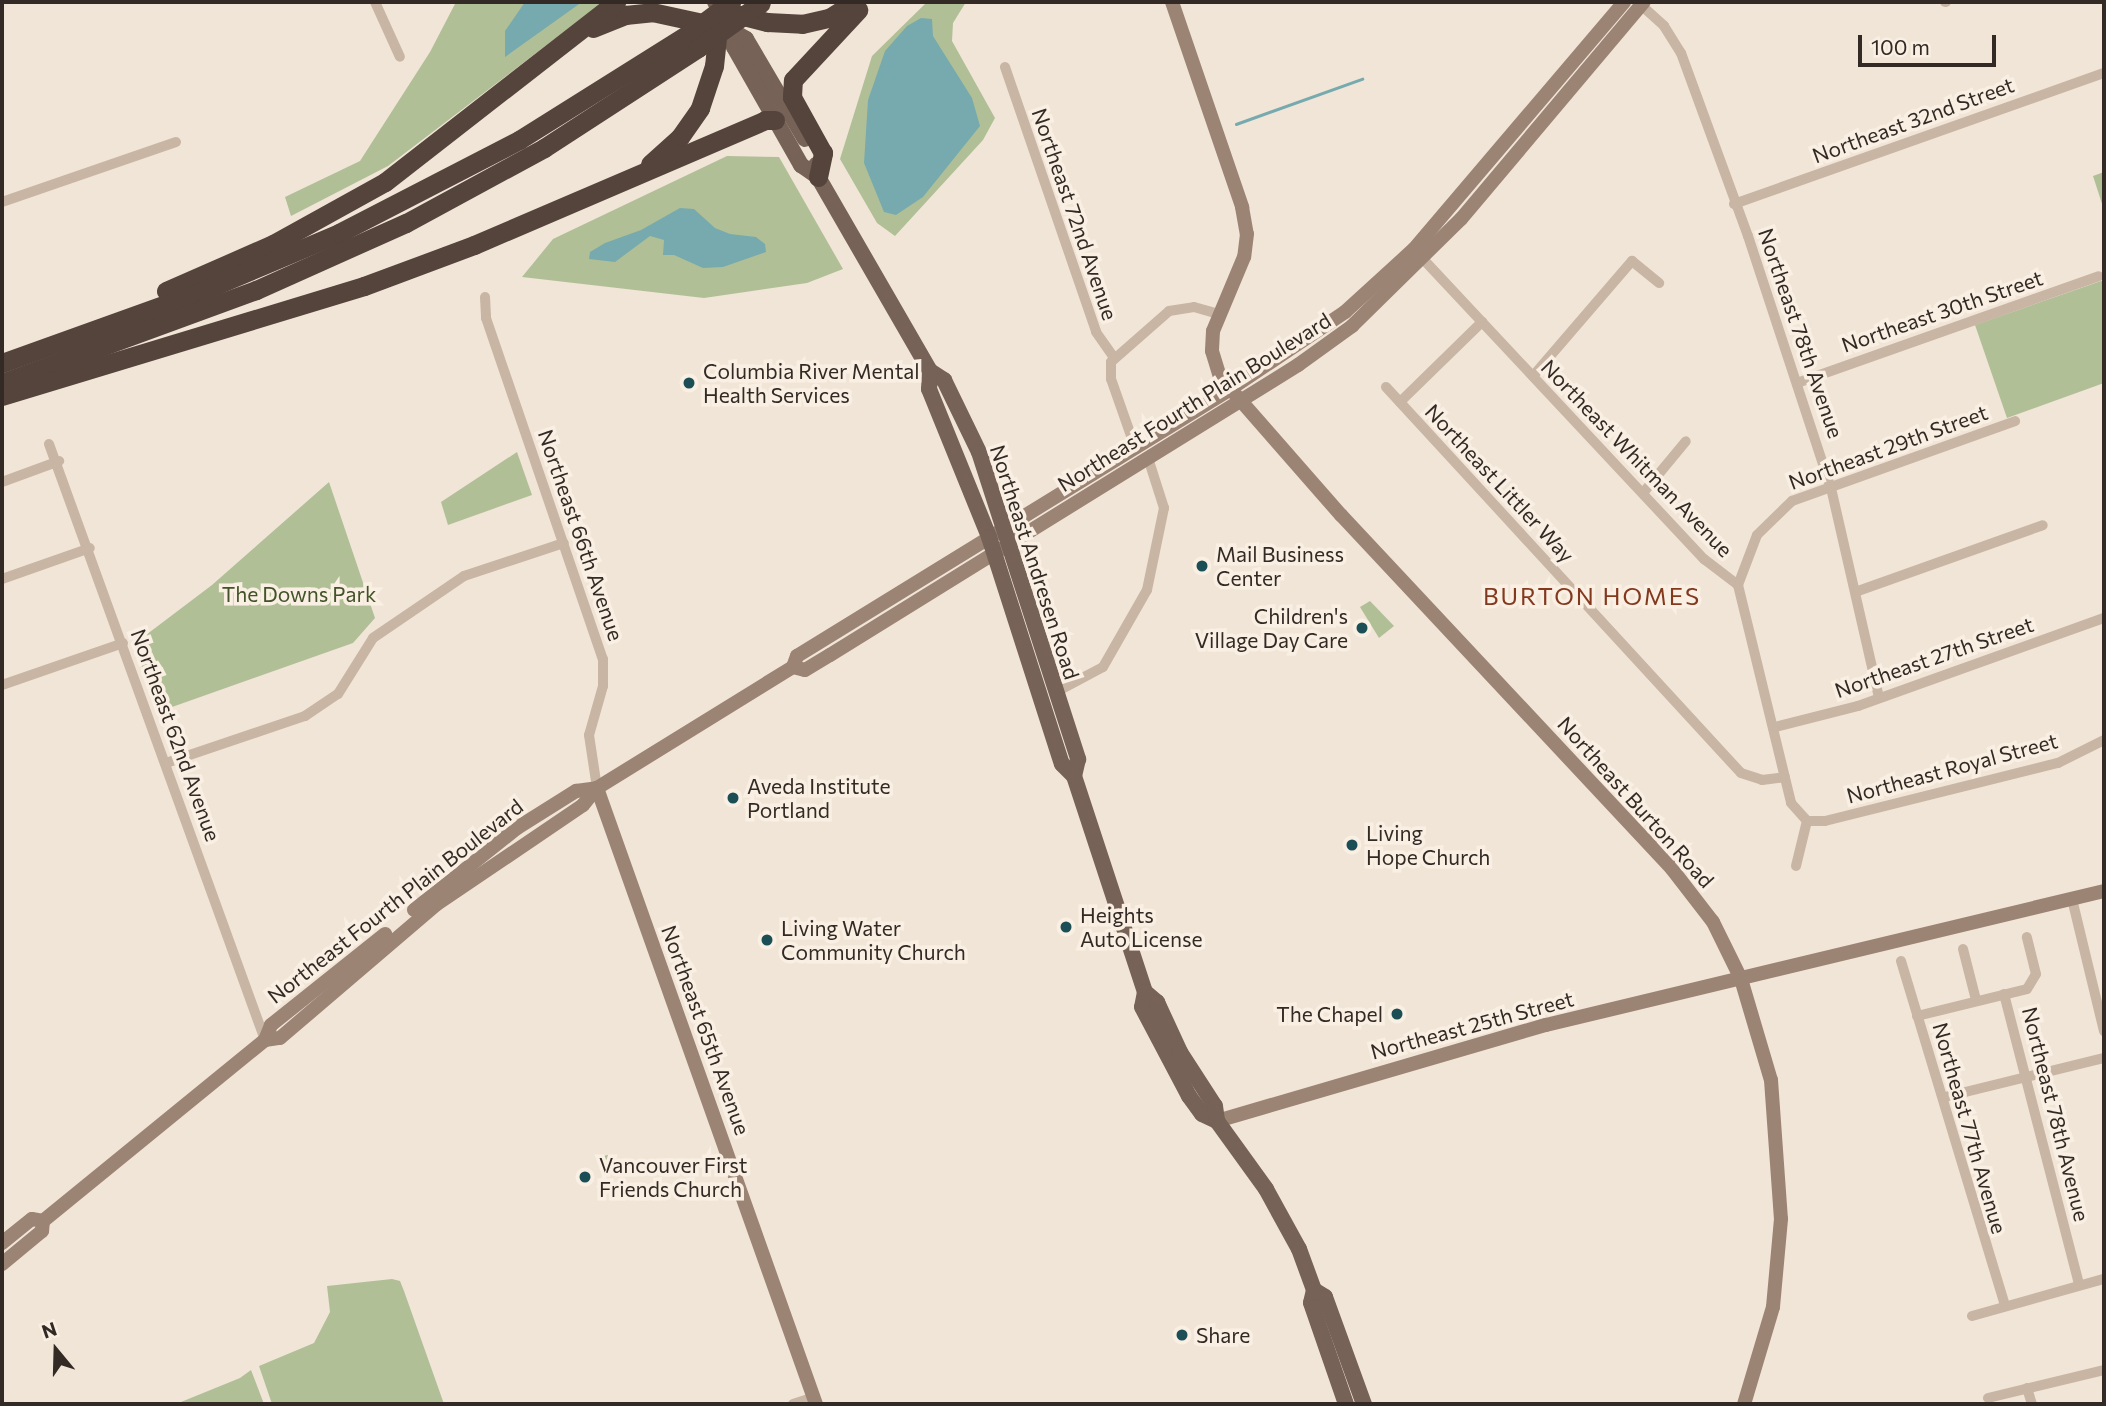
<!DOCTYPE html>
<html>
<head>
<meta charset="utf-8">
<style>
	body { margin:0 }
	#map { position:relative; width:2106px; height:1406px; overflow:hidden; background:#f1e5d7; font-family:Commissioner,sans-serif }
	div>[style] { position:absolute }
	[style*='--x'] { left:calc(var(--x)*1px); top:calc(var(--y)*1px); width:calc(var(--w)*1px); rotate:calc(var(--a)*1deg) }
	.green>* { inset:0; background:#b1bf97 }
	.round { border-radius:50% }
	.water>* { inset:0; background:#76aaae }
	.stream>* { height:2.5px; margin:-1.25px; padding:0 1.25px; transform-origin:1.25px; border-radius:1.25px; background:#76aaae }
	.street>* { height:10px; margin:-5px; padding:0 5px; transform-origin:5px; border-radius:5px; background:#c8b5a3 }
	.secondary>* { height:14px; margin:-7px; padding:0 7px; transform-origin:7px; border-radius:7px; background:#9c8475 }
	.primary>* { height:16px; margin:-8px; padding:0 8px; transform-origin:8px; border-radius:8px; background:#766256 }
	.highway>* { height:19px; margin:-9.5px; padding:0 9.5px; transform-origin:9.5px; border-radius:9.5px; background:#55443c }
	.highway-bridge>* { height:19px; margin:-9.5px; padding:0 9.5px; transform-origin:9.5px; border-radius:9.5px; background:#55443c }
	.dots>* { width:19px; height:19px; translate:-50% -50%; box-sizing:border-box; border:4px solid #f9efe3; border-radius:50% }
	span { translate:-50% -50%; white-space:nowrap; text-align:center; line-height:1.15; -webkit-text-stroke:7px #f9efe3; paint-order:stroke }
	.street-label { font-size:21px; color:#332a25 }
	.poi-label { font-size:21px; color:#332a25 }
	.left { translate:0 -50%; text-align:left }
	.right { translate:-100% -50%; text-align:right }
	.park-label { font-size:21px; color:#425229 }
	.quarter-label { font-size:24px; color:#83391e; letter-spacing:2px }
	.frame { position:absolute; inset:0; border:4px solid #332a25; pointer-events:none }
	.north { position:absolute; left:21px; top:1315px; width:70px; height:70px; -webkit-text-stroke:5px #f9efe3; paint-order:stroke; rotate:341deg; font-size:19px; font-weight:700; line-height:28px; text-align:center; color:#332a25 }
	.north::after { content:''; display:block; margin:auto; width:24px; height:32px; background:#332a25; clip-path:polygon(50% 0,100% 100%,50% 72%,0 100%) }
	.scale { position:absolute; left:1858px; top:35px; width:138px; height:32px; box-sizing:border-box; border:4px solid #332a25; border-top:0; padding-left:9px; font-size:21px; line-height:24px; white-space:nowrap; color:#332a25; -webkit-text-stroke:5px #f9efe3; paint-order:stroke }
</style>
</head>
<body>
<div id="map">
	<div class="green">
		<div style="clip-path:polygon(456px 2px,603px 2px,388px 166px,291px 216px,285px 197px,360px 161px,430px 52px)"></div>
		<div style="clip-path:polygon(927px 2px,966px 2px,953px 23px,952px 41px,995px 118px,983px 140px,895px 236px,877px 223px,840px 159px,872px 56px)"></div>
		<div style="clip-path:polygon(727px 156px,779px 157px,843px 269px,807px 283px,704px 298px,522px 277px,553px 239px)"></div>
		<div style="clip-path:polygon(2104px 172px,2104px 210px,2093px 176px)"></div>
		<div style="clip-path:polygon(2104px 280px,2104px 383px,2007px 418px,1975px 325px)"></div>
		<div style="clip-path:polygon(517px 452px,532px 495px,448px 525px,441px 502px)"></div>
		<div style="clip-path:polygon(329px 482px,375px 618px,353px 643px,158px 712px,134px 644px,212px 585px)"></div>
		<div style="clip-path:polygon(1370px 601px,1394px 626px,1379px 638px,1360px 607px)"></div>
		<div class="round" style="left:600px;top:1155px;width:16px;height:16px"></div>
		<div style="clip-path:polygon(392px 1279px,400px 1281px,404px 1291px,444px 1404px,272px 1404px,259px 1366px,314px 1343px,330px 1312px,327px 1286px)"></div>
		<div style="clip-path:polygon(251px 1370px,264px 1404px,176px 1404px,240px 1378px)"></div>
	</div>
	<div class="water">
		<div style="clip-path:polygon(525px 2px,582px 2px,505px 57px,505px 31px)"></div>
		<div style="clip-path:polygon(921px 18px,932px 19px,933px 36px,972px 98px,980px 126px,923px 197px,896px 215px,884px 212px,864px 163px,868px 100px,885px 51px,907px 26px)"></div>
		<div style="clip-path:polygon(680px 208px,694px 209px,715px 228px,730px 234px,756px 237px,765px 244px,766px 252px,723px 267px,703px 268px,674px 255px,663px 255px,664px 240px,650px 236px,615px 262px,589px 259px,590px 252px,605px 243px,641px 230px)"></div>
	</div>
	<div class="stream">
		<div style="--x:1236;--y:124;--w:134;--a:-19.7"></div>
	</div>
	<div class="street">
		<div style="--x:375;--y:2;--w:60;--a:65.6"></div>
		<div style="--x:1945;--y:2;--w:1;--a:0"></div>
		<div style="--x:1641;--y:5;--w:31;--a:42"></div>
		<div style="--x:1664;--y:26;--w:32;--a:58"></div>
		<div style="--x:1681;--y:53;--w:195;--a:69.9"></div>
		<div style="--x:1748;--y:236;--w:265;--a:71.8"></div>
		<div style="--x:1831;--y:488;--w:215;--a:77.1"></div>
		<div style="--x:1005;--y:67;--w:280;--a:71"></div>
		<div style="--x:1096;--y:332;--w:32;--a:55"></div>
		<div style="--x:2;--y:202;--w:184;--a:-19"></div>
		<div style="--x:1734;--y:204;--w:393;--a:-19.5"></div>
		<div style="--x:1424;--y:260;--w:410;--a:46.9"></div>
		<div style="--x:1704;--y:559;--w:43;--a:37.4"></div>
		<div style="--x:1738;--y:585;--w:224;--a:76.3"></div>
		<div style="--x:1791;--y:803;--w:24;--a:48"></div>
		<div style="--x:485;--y:297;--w:21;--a:87"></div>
		<div style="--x:486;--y:318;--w:361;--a:71.1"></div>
		<div style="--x:603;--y:659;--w:27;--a:90"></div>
		<div style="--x:603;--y:686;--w:51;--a:105.9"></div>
		<div style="--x:589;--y:735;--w:54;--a:81.4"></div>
		<div style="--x:1533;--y:376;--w:152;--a:-49.3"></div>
		<div style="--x:1632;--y:261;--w:35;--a:39"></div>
		<div style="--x:1797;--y:383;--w:320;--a:-19.5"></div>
		<div style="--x:1386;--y:387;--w:524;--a:47.4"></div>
		<div style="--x:1741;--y:773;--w:22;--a:18"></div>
		<div style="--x:1762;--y:780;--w:23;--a:-7"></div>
		<div style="--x:1400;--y:402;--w:115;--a:-44.3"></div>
		<div style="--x:49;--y:444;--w:634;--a:70.08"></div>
		<div style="--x:1135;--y:447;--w:72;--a:-109.4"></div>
		<div style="--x:1111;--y:379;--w:17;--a:-90"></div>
		<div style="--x:1111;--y:362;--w:77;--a:-41.3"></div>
		<div style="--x:1169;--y:311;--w:25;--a:-9"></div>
		<div style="--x:1194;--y:307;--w:26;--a:16"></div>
		<div style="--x:2;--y:482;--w:61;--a:-20.2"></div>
		<div style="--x:1643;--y:493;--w:67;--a:-50.4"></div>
		<div style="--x:2;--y:579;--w:93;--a:-19.4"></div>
		<div style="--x:1738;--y:585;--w:53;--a:-69.2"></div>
		<div style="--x:1757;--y:535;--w:49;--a:-44.2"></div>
		<div style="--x:1792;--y:501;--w:237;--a:-19.7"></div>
		<div style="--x:1858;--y:591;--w:196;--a:-19.6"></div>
		<div style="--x:2;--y:685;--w:128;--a:-19.1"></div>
		<div style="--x:1056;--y:692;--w:53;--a:-28"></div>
		<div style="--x:1103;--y:667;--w:89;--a:-60.3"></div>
		<div style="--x:1147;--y:590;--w:84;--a:-78.3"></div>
		<div style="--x:1164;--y:508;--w:52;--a:-107.7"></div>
		<div style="--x:1775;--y:727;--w:86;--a:-14.2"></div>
		<div style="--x:1858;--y:706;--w:261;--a:-19.7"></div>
		<div style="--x:166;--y:763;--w:147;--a:-18.7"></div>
		<div style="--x:305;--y:716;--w:40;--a:-34"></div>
		<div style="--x:338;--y:694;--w:66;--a:-58"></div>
		<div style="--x:373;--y:638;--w:110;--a:-34.3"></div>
		<div style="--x:464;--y:576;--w:105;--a:-18.3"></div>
		<div style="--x:1807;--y:821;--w:18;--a:0"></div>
		<div style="--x:1825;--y:821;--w:240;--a:-14"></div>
		<div style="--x:2058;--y:763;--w:51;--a:-26.6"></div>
		<div style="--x:1796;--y:866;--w:46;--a:-76.3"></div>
		<div style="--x:2072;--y:899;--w:136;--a:76.4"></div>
		<div style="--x:1963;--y:949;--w:53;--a:75.7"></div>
		<div style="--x:1901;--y:961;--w:359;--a:73.2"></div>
		<div style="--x:2004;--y:994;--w:300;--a:75.5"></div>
		<div style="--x:1917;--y:1016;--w:113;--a:-13.8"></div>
		<div style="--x:2027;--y:989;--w:17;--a:-59"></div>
		<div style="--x:2036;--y:974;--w:38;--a:-104"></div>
		<div style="--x:1945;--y:1097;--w:164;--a:-13.8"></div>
		<div style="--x:1972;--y:1316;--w:137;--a:-15.7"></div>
		<div style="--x:2027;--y:1388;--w:17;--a:73"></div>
		<div style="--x:1988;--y:1398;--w:119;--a:-13.6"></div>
		<div style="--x:793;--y:1404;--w:22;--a:-18"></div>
	</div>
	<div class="secondary">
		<div style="--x:1172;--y:2;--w:217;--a:71.1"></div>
		<div style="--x:1242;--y:207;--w:27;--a:80"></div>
		<div style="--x:1247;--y:234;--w:23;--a:97"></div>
		<div style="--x:1244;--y:257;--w:80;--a:112.7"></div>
		<div style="--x:1213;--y:331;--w:20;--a:93"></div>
		<div style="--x:1212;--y:351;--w:27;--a:73"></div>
		<div style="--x:1220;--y:377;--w:184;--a:48.8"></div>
		<div style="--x:1341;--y:515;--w:485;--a:46.9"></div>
		<div style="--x:1672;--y:869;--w:67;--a:52.3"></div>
		<div style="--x:1713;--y:922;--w:64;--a:63.8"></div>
		<div style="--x:1741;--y:979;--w:105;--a:73.5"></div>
		<div style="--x:1771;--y:1080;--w:139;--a:85.9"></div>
		<div style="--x:1781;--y:1219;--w:88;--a:95.2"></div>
		<div style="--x:1773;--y:1307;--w:101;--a:106.6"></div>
		<div style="--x:793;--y:667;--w:12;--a:14"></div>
		<div style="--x:805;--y:670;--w:29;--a:-31"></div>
		<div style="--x:830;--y:655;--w:551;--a:-31.78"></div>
		<div style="--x:1298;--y:365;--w:67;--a:-35.8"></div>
		<div style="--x:1352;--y:326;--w:153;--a:-44.5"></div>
		<div style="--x:1461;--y:219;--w:284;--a:-49.9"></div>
		<div style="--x:597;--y:788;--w:654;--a:70.43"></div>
		<div style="--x:414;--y:910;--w:132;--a:-38.5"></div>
		<div style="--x:517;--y:828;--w:70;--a:-32.1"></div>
		<div style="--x:576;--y:791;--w:21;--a:-8"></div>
		<div style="--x:265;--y:1040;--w:15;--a:-8"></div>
		<div style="--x:280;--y:1038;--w:206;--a:-40.5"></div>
		<div style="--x:437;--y:904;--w:176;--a:-34.1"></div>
		<div style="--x:583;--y:805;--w:22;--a:-51"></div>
		<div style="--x:597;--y:788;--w:230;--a:-31.7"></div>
		<div style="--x:793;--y:667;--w:12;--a:-70"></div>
		<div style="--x:797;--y:656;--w:507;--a:-31.62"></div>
		<div style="--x:1229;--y:390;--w:140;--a:-33.9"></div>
		<div style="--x:1345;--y:312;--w:93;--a:-42.4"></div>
		<div style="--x:1414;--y:249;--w:324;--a:-49.6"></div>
		<div style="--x:1217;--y:1121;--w:343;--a:-16.3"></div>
		<div style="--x:1546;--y:1025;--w:574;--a:-13.5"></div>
		<div style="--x:2;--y:1243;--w:38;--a:-39"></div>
		<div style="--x:32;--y:1219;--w:11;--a:10"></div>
		<div style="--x:2;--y:1264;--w:52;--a:-39.5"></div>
		<div style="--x:42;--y:1231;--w:10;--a:-84"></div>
		<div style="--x:43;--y:1221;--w:286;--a:-39.2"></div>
		<div style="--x:265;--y:1040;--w:16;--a:-68"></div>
		<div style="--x:271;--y:1025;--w:146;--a:-38.6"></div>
	</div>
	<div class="primary">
		<div style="--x:715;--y:2;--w:36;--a:58"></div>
		<div style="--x:734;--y:32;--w:14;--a:30"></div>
		<div style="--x:746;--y:39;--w:116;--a:59.5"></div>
		<div style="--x:734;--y:32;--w:15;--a:90"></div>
		<div style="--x:734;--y:47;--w:136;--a:60.4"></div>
		<div style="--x:801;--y:165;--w:21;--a:35"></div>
		<div style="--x:816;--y:165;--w:12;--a:81"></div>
		<div style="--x:818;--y:177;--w:224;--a:60"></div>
		<div style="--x:930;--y:371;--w:17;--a:33"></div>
		<div style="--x:944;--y:380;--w:80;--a:64.1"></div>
		<div style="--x:979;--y:452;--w:323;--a:72.1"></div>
		<div style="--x:1078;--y:759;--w:17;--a:103"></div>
		<div style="--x:1074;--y:776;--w:227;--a:71.8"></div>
		<div style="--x:1145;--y:992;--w:15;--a:101"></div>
		<div style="--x:1142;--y:1007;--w:101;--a:62.2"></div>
		<div style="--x:1189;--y:1096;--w:22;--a:54"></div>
		<div style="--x:1202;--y:1114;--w:17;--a:25"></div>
		<div style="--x:930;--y:371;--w:18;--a:93"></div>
		<div style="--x:929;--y:389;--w:160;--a:67.9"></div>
		<div style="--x:989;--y:537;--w:238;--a:72.2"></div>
		<div style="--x:1062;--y:764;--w:17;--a:45"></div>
		<div style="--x:1145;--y:992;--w:16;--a:40"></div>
		<div style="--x:1157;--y:1002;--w:55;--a:65.3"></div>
		<div style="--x:1180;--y:1052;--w:64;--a:57.1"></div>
		<div style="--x:1215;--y:1106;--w:15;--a:82"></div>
		<div style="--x:1217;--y:1121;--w:84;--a:54.2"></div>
		<div style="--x:1266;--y:1189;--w:68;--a:61.2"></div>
		<div style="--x:1299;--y:1249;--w:44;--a:69.9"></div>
		<div style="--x:1314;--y:1290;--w:13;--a:103"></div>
		<div style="--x:1311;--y:1303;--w:107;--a:70.9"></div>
		<div style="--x:1314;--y:1290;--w:13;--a:32"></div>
		<div style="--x:1325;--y:1297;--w:114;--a:70"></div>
	</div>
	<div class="highway">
		<div style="--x:593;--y:28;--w:35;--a:-22"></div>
		<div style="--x:625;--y:15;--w:27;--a:-6"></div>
		<div style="--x:652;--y:12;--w:66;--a:12.3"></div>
		<div style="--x:650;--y:164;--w:40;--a:-42"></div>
		<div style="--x:680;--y:137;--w:35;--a:-55"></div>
		<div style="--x:700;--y:108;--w:44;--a:-71.6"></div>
		<div style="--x:714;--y:66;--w:56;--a:-83.9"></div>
		<div style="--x:720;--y:10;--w:49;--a:14.3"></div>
		<div style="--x:767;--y:22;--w:35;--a:3"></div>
		<div style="--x:802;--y:24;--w:28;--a:-13"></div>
		<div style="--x:829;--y:18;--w:31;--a:-32"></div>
		<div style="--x:818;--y:177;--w:25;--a:-78"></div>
		<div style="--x:823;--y:153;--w:64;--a:-119"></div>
		<div style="--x:792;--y:97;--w:17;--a:-87"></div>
		<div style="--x:793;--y:80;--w:96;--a:-47.1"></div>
		<div style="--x:166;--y:291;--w:117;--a:-23.7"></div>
		<div style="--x:273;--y:244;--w:128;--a:-29"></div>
		<div style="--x:385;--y:182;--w:293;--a:-37.9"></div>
		<div style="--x:2;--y:363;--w:213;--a:-19.8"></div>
		<div style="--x:202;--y:291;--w:149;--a:-22.9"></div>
		<div style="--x:339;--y:233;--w:203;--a:-27.3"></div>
		<div style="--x:519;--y:140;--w:199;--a:-32.1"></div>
		<div style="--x:2;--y:383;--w:270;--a:-20.1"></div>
		<div style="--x:256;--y:290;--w:164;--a:-24.1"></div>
		<div style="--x:406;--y:223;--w:157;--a:-28.5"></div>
		<div style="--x:544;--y:148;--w:184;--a:-33"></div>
		<div style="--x:2;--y:396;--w:378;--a:-16.9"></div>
		<div style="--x:364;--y:286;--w:117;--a:-20.4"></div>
		<div style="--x:474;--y:245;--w:317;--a:-23.2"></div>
		<div style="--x:765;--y:120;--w:10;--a:0"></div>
	</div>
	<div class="highway-bridge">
		<div style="--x:688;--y:34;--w:54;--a:-36.7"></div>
		<div style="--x:698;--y:48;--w:77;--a:-35.5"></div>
	</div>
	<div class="dots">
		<div style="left:689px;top:383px;background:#1b4f55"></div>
		<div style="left:1202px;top:566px;background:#1b4f55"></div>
		<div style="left:1362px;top:628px;background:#1b4f55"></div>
		<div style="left:733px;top:798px;background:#1b4f55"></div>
		<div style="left:1352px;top:845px;background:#1b4f55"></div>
		<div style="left:1066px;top:927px;background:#1b4f55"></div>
		<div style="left:767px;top:940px;background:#1b4f55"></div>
		<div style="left:1397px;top:1014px;background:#1b4f55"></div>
		<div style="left:585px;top:1177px;background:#1b4f55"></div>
		<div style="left:1182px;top:1335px;background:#1b4f55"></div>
	</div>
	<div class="street-label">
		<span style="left:1913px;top:120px;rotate:-20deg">Northeast 32nd Street</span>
		<span style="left:1075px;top:214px;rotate:71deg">Northeast 72nd Avenue</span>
		<span style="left:1942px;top:311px;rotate:-19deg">Northeast 30th Street</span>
		<span style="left:1801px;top:333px;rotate:71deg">Northeast 78th Avenue</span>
		<span style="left:1194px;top:402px;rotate:-32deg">Northeast Fourth Plain Boulevard</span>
		<span style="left:1888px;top:447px;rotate:-20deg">Northeast 29th Street</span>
		<span style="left:1637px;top:458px;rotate:46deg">Northeast Whitman Avenue</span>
		<span style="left:1500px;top:483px;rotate:47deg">Northeast Littler Way</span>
		<span style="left:581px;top:535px;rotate:71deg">Northeast 66th Avenue</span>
		<span style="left:1035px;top:562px;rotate:72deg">Northeast Andresen Road</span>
		<span style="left:1934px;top:657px;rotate:-19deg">Northeast 27th Street</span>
		<span style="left:176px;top:735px;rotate:70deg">Northeast 62nd Avenue</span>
		<span style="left:1952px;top:768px;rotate:-15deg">Northeast Royal Street</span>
		<span style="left:1636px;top:802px;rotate:48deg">Northeast Burton Road</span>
		<span style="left:395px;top:901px;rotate:-38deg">Northeast Fourth Plain Boulevard</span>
		<span style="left:1472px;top:1025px;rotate:-15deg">Northeast 25th Street</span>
		<span style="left:706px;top:1030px;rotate:70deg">Northeast 65th Avenue</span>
		<span style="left:2056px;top:1114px;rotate:76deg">Northeast 78th Avenue</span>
		<span style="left:1970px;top:1128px;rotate:74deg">Northeast 77th Avenue</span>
	</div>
	<div class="poi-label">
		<span class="left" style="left:703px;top:383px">Columbia River Mental<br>Health Services</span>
		<span class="left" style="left:1216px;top:566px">Mail Business<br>Center</span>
		<span class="right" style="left:1348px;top:628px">Children's<br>Village Day Care</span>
		<span class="left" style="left:747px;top:798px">Aveda Institute<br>Portland</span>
		<span class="left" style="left:1366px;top:845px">Living<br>Hope Church</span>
		<span class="left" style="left:1080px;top:927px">Heights<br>Auto License</span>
		<span class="left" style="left:781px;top:940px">Living Water<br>Community Church</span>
		<span class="right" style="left:1383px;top:1014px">The Chapel</span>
		<span class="left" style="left:599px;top:1177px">Vancouver First<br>Friends Church</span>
		<span class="left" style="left:1196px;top:1335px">Share</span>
	</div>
	<div class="park-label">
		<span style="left:299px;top:594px">The Downs Park</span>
	</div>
	<div class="quarter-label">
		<span style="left:1592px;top:596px">BURTON HOMES</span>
	</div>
	<div class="frame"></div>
	<div class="north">N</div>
	<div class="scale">100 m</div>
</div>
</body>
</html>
